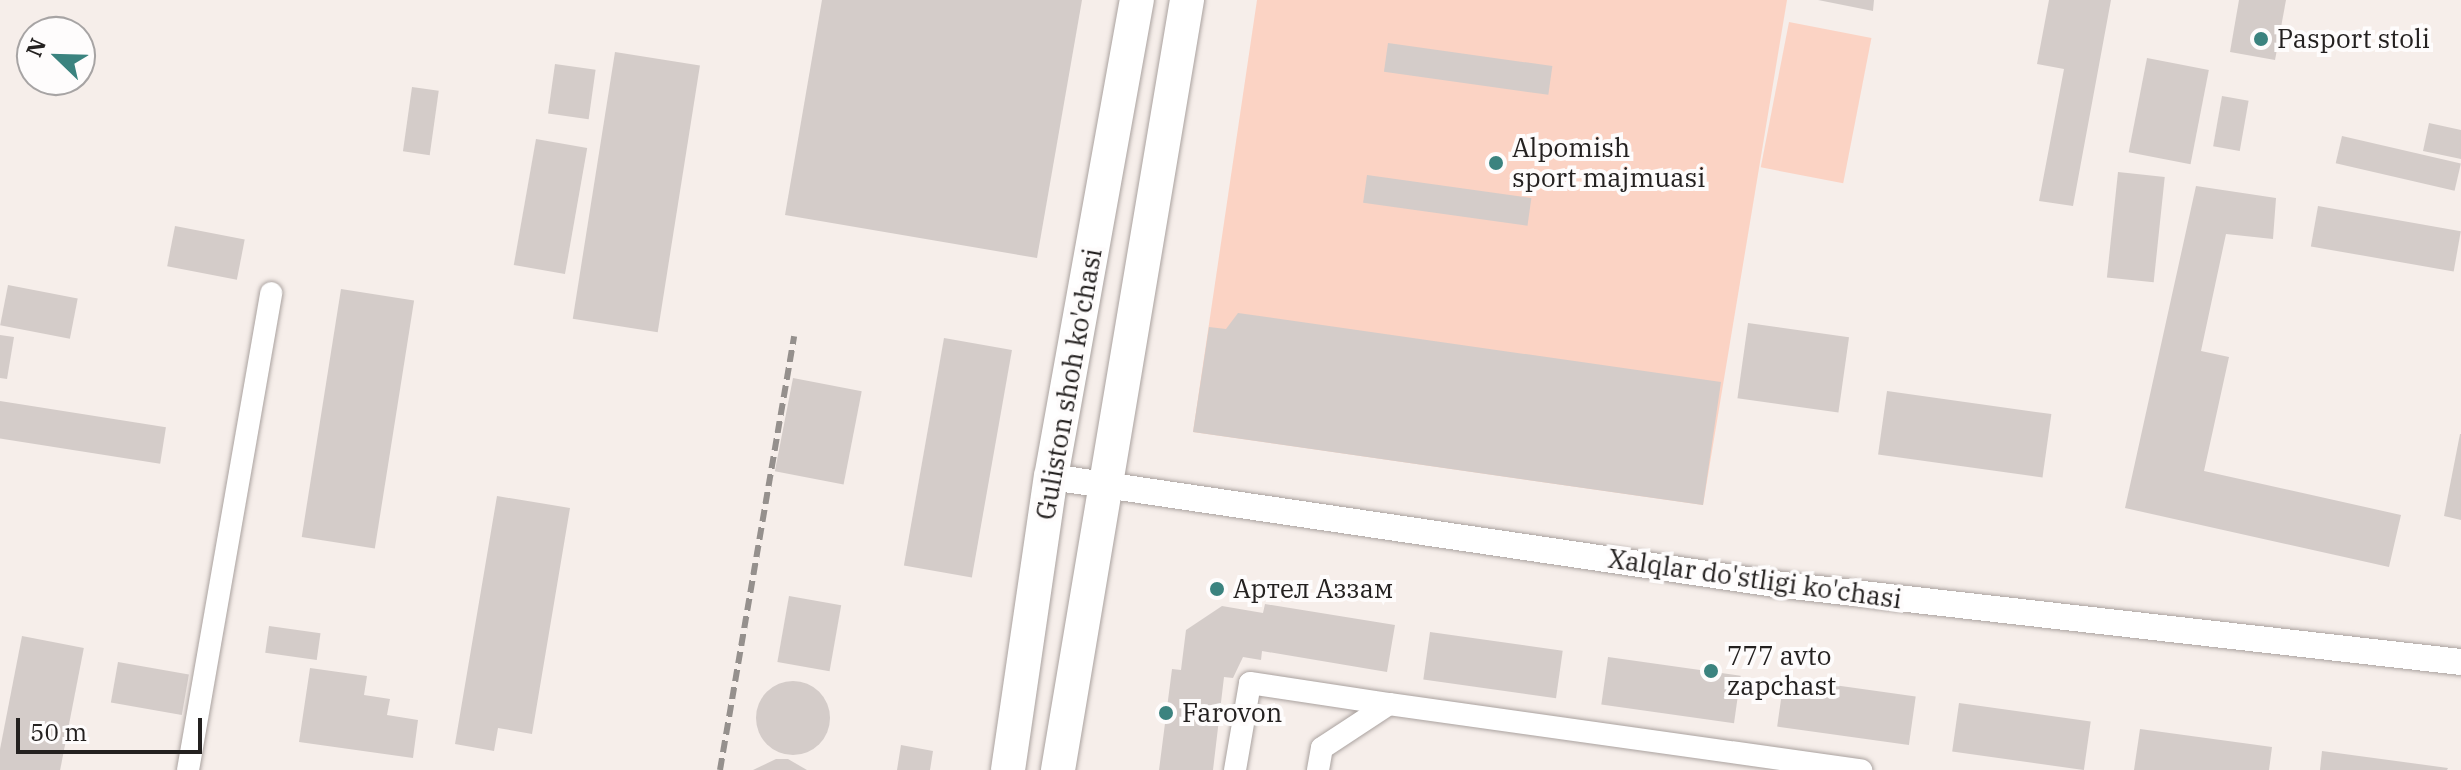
<!DOCTYPE html>
<html>
<head>
<meta charset="utf-8">
<style>
	body { margin:0 }
	#map { position:relative; width:2461px; height:770px; overflow:hidden; background:#f6eeea; font-family:"IBM Plex Serif",serif }
	div>[style] { position:absolute }
	[style*='--x'] { left:calc(var(--x)*1px); top:calc(var(--y)*1px); width:calc(var(--w)*1px); rotate:calc(var(--a)*1deg) }
	.green>* { inset:0; background:#fbd3c4; transform-origin:0 0 }
	.building>* { inset:0; background:#d4ccc9; transform-origin:0 0 }
	.round { border-radius:50% }
	.roads { filter:drop-shadow(0 0 2px #aaa29f) drop-shadow(0 0 2px #aaa29f) }
	.minor>* { height:22px; margin:-11px; padding:0 11px; transform-origin:11px; border-radius:11px; background:#fff }
	.tertiary>* { height:26px; margin:-13px; padding:0 13px; transform-origin:13px; border-radius:13px; background:#fff }
	.primary>* { height:34px; margin:-17px; padding:0 17px; transform-origin:17px; border-radius:17px; background:#fff }
	.rail>* { height:6px; margin-top:-3px; transform-origin:0; background:repeating-linear-gradient(90deg,#95908d 0 12px,transparent 0 18px) }
	.dots>* { width:22px; height:22px; translate:-50% -50%; box-sizing:border-box; border:4px solid #fefcfc; border-radius:50% }
	span { translate:-50% -50%; white-space:nowrap; text-align:center; line-height:1.15; -webkit-text-stroke:8px #fefcfc; paint-order:stroke }
	.poi-label { font-size:26px; color:#242120 }
	.left { translate:0 -50%; text-align:left }
	.street-label { font-size:26px; color:#242120 }
	.north { position:absolute; left:16px; top:16px; width:80px; height:80px; box-sizing:border-box; background:#fefcfc; border:2px solid #a7a4a4; border-radius:50%; rotate:293deg; font-size:22px; font-weight:700; line-height:32px; text-align:center; color:#242120 }
	.north::after { content:''; display:block; margin:auto; width:28px; height:36px; background:#3b837f; clip-path:polygon(50% 0,100% 100%,50% 72%,0 100%) }
	.scale { position:absolute; left:16px; top:718px; width:186px; height:36px; box-sizing:border-box; border:4px solid #242120; border-top:0; padding-left:10px; font-size:24px; line-height:28px; white-space:nowrap; color:#242120; -webkit-text-stroke:6px #fefcfc; paint-order:stroke }
</style>
</head>
<body>
<div id="map">
	<div class="green">
		<div style="clip-path:polygon(1257px 0,1787px 0,1703px 505px,1193px 432px)"></div>
		<div style="left:1789px;top:22px;width:84px;height:148px;rotate:11deg"></div>
	</div>
	<div class="building">
		<div style="clip-path:polygon(822px 0,1082px 0,1037px 258px,785px 215px)"></div>
		<div style="clip-path:polygon(1818px 0,1874px 0,1873px 11px)"></div>
		<div style="clip-path:polygon(2049px 0,2111px 0,2073px 206px,2039px 201px,2064px 69px,2037px 64px)"></div>
		<div style="clip-path:polygon(2239px 0,2286px 0,2275px 60px,2230px 52px)"></div>
		<div style="left:1388px;top:43px;width:166px;height:29px;rotate:8deg"></div>
		<div style="left:615px;top:52px;width:86px;height:270px;rotate:9deg"></div>
		<div style="left:2147px;top:58px;width:63px;height:96px;rotate:11deg"></div>
		<div style="left:555px;top:64px;width:41px;height:50px;rotate:8deg"></div>
		<div style="left:412px;top:87px;width:27px;height:65px;rotate:8deg"></div>
		<div style="left:2222px;top:96px;width:27px;height:51px;rotate:10deg"></div>
		<div style="clip-path:polygon(2429px 123px,2461px 130px,2461px 159px,2423px 151px)"></div>
		<div style="left:2342px;top:136px;width:122px;height:28px;rotate:13deg"></div>
		<div style="left:536px;top:139px;width:52px;height:128px;rotate:10deg"></div>
		<div style="left:2118px;top:172px;width:47px;height:106px;rotate:6deg"></div>
		<div style="left:1367px;top:175px;width:166px;height:28px;rotate:8deg"></div>
		<div style="clip-path:polygon(2196px 186px,2276px 198px,2273px 239px,2226px 234px,2201px 351px,2229px 357px,2204px 471px,2401px 515px,2389px 567px,2125px 508px)"></div>
		<div style="left:2318px;top:206px;width:145px;height:41px;rotate:10deg"></div>
		<div style="left:175px;top:226px;width:71px;height:41px;rotate:11deg"></div>
		<div style="left:8px;top:285px;width:71px;height:41px;rotate:11deg"></div>
		<div style="left:341px;top:289px;width:74px;height:251px;rotate:9deg"></div>
		<div style="clip-path:polygon(1238px 313px,1721px 382px,1703px 505px,1193px 432px,1209px 327px,1226px 329px)"></div>
		<div style="left:1748px;top:323px;width:102px;height:76px;rotate:8deg"></div>
		<div style="clip-path:polygon(0 335px,14px 337px,7px 379px,0 378px)"></div>
		<div style="left:944px;top:338px;width:69px;height:231px;rotate:10deg"></div>
		<div style="left:793px;top:378px;width:70px;height:95px;rotate:11deg"></div>
		<div style="left:1887px;top:391px;width:166px;height:64px;rotate:8deg"></div>
		<div style="left:0;top:401px;width:168px;height:37px;rotate:9deg"></div>
		<div style="clip-path:polygon(2460px 434px,2461px 434px,2461px 520px,2444px 516px)"></div>
		<div style="clip-path:polygon(497px 496px,570px 508px,532px 734px,498px 728px,494px 751px,455px 744px)"></div>
		<div style="left:789px;top:596px;width:53px;height:67px;rotate:10deg"></div>
		<div style="clip-path:polygon(1265px 604px,1395px 625px,1387px 672px,1262px 651px,1261px 660px,1243px 657px,1233px 678px,1224px 677px,1213px 770px,1159px 770px,1172px 669px,1181px 670px,1186px 630px,1222px 606px,1263px 613px)"></div>
		<div style="left:269px;top:626px;width:52px;height:27px;rotate:8deg"></div>
		<div style="left:1430px;top:632px;width:134px;height:48px;rotate:8deg"></div>
		<div style="left:22px;top:636px;width:63px;height:136px;rotate:11deg"></div>
		<div style="left:1608px;top:657px;width:134px;height:48px;rotate:8deg"></div>
		<div style="left:118px;top:662px;width:72px;height:41px;rotate:10deg"></div>
		<div style="clip-path:polygon(310px 668px,367px 676px,364px 695px,390px 699px,387px 715px,418px 720px,413px 758px,299px 742px)"></div>
		<div style="left:1784px;top:678px;width:133px;height:49px;rotate:8deg"></div>
		<div class="round" style="left:756px;top:681px;width:74px;height:74px"></div>
		<div style="left:1959px;top:703px;width:133px;height:49px;rotate:8deg"></div>
		<div style="clip-path:polygon(2140px 729px,2272px 747px,2269px 770px,2134px 770px)"></div>
		<div style="clip-path:polygon(901px 745px,933px 751px,930px 770px,897px 770px)"></div>
		<div style="clip-path:polygon(2322px 751px,2448px 768px,2447px 770px,2320px 770px)"></div>
		<div style="clip-path:polygon(776px 759px,788px 759px,807px 770px,753px 770px)"></div>
	</div>
	<div class="roads">
		<div class="minor">
			<div style="--x:188;--y:770;--w:484;--a:-80.1"></div>
			<div style="--x:1235;--y:770;--w:88;--a:-80.2"></div>
			<div style="--x:1250;--y:683;--w:141;--a:8.6"></div>
			<div style="--x:1318;--y:770;--w:22;--a:-80"></div>
			<div style="--x:1322;--y:748;--w:80;--a:-33.3"></div>
			<div style="--x:1389;--y:704;--w:477;--a:8"></div>
		</div>
		<div class="tertiary">
			<div style="--x:1051;--y:477;--w:732;--a:8.41"></div>
			<div style="--x:1775;--y:584;--w:690;--a:6.49"></div>
		</div>
		<div class="primary">
			<div style="--x:1008;--y:770;--w:296;--a:-81.7"></div>
			<div style="--x:1051;--y:477;--w:485;--a:-79.8"></div>
			<div style="--x:1058;--y:770;--w:781;--a:-80.49"></div>
		</div>
	</div>
	<div class="rail">
		<div style="--x:720;--y:770;--w:440;--a:-80.3"></div>
	</div>
	<div class="dots">
		<div style="left:2261px;top:39px;background:#3b837f"></div>
		<div style="left:1496px;top:163px;background:#3b837f"></div>
		<div style="left:1217px;top:589px;background:#3b837f"></div>
		<div style="left:1711px;top:671px;background:#3b837f"></div>
		<div style="left:1166px;top:713px;background:#3b837f"></div>
	</div>
	<div class="poi-label">
		<span class="left" style="left:2277px;top:39px">Pasport stoli</span>
		<span class="left" style="left:1512px;top:163px">Alpomish<br>sport majmuasi</span>
		<span class="left" style="left:1233px;top:589px">Артел Аззам</span>
		<span class="left" style="left:1727px;top:671px">777 avto<br>zapchast</span>
		<span class="left" style="left:1182px;top:713px">Farovon</span>
	</div>
	<div class="street-label">
		<span style="left:1069px;top:384px;rotate:-80deg">Guliston shoh ko'chasi</span>
		<span style="left:1755px;top:579px;rotate:8deg">Xalqlar do'stligi ko'chasi</span>
	</div>
	<div class="north">N</div>
	<div class="scale">50 m</div>
</div>
</body>
</html>
